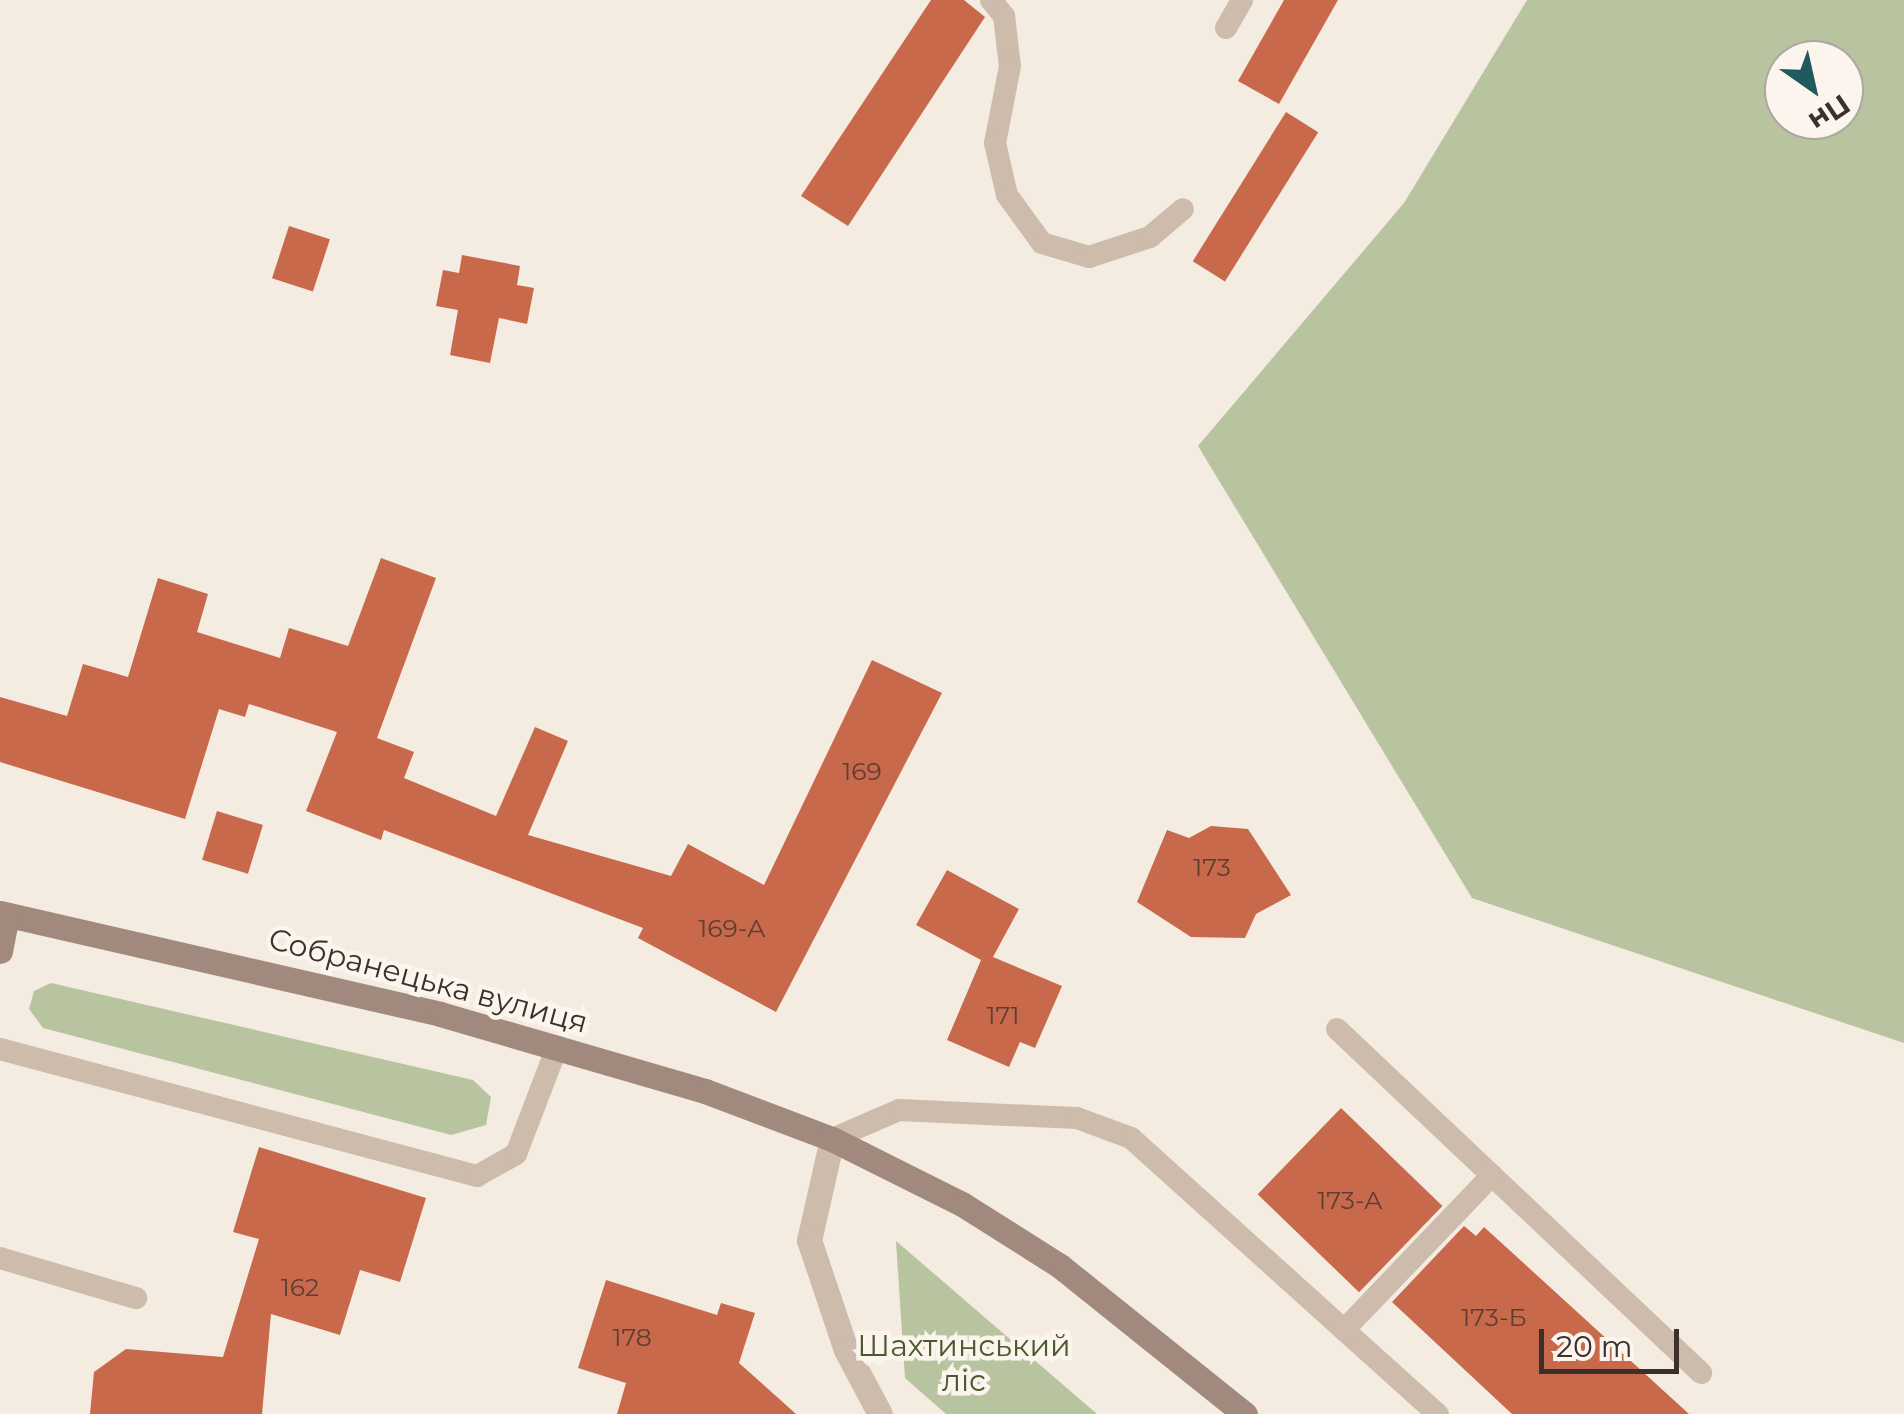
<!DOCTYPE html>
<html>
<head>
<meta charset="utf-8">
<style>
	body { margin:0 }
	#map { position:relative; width:1904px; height:1414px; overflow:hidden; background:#f4ebe1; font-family:Montserrat,sans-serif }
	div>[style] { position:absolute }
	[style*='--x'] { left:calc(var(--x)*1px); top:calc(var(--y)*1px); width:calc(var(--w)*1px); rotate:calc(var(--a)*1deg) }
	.green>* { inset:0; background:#b8c4a0 }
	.building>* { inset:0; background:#c8694b; transform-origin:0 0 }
	.lane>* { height:22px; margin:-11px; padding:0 11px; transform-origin:11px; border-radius:11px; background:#cdbbac }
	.street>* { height:25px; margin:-12.5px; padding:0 12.5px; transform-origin:12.5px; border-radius:12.5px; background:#cdbbac }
	.secondary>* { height:25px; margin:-12.5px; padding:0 12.5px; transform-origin:12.5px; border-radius:12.5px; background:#a18a7d }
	span { translate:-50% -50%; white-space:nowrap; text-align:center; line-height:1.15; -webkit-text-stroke:9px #fbf5ee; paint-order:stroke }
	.number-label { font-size:25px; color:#5e3e33 }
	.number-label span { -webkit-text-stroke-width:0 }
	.street-label { font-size:30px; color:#3b302b }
	.park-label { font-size:30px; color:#4a5a2e }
	.north { position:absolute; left:1764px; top:40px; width:100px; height:100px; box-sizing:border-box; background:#fbf5ee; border:2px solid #aea6a0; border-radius:50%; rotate:146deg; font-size:28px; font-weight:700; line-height:40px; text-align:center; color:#3b302b }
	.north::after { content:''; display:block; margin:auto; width:35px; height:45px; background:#1f5a5e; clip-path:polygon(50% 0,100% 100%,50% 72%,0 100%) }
	.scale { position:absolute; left:1539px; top:1329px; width:140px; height:45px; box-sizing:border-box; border:5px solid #3b302b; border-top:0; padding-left:12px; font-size:30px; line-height:35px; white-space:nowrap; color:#3b302b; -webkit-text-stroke:8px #fbf5ee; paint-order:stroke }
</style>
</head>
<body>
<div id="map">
	<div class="green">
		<div style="clip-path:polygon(evenodd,1527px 0,1904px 0,1904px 1043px,1472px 898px,1198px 446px,1404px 203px,1527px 0,1844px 60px,1844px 120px,1784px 120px,1784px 60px,1844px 60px)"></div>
		<div style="clip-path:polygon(51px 983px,473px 1080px,491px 1097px,486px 1125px,451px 1135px,43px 1028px,29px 1009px,34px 991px)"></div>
		<div style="clip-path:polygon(896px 1241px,1097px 1414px,946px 1414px,905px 1378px)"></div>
	</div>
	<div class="building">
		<div style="clip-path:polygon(931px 0,964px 0,985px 17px,848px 226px,801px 196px)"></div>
		<div style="clip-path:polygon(1284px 0,1338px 0,1279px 104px,1238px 81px)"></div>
		<div style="left:1286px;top:112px;width:38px;height:176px;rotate:32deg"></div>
		<div style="left:289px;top:226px;width:43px;height:55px;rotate:18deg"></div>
		<div style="clip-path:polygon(462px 255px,520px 266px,517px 285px,534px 288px,527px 324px,499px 318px,490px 363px,450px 355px,458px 310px,436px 306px,443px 270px,459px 273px)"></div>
		<div style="clip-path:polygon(381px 558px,436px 578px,377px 738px,414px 752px,404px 778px,496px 816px,535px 727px,568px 741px,528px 835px,671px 876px,688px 844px,764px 885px,872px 660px,942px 693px,776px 1012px,638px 938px,643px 928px,384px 830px,381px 840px,306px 811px,337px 732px,249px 704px,245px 717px,219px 709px,185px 819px,0 762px,0 697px,67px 716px,83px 664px,128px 677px,158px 578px,208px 594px,197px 632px,280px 658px,289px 628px,348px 646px)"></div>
		<div style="left:217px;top:811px;width:48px;height:51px;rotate:17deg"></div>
		<div style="clip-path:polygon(1211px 826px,1248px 829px,1291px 895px,1256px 914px,1245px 938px,1191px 937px,1137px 902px,1167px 830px,1189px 838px)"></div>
		<div style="clip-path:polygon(947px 870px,1019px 909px,993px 957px,1062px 986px,1035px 1048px,1020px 1042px,1009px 1067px,947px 1040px,981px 960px,916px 925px)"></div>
		<div style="left:1341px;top:1108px;width:141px;height:120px;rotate:44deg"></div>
		<div style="clip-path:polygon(259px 1147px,426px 1198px,400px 1282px,360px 1270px,340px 1335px,271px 1314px,262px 1414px,90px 1414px,94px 1372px,126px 1349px,223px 1357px,259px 1239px,233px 1232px)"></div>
		<div style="clip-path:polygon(1464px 1226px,1476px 1236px,1484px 1227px,1689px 1414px,1512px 1414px,1392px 1302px)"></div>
		<div style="clip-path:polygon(606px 1280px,717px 1315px,721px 1303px,755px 1313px,739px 1363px,796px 1414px,617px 1414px,626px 1383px,578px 1368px)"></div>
	</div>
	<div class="lane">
		<div style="--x:991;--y:0;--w:21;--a:51"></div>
		<div style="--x:1004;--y:16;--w:50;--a:83.2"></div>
		<div style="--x:1010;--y:66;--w:78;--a:101"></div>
		<div style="--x:995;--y:143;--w:53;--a:77"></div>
		<div style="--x:1007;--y:195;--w:59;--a:53.9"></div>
		<div style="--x:1042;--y:243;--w:49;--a:16.6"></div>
		<div style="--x:1089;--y:257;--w:64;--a:-18.2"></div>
		<div style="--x:1150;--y:237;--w:43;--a:-40.3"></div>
		<div style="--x:1226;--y:28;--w:32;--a:-60"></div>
		<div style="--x:1337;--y:1029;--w:501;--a:43.38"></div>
		<div style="--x:0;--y:1049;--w:494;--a:14.9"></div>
		<div style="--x:477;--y:1176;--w:45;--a:-29.4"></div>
		<div style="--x:516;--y:1154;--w:115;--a:-69"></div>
		<div style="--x:832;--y:1139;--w:73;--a:-23.4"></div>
		<div style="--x:899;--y:1110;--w:178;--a:2.6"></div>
		<div style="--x:1077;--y:1118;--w:58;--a:20.3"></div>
		<div style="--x:1131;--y:1138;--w:413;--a:42"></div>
		<div style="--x:0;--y:1258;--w:142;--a:16.4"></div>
		<div style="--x:1344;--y:1330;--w:214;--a:-46.3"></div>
	</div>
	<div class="street">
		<div style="--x:832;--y:1139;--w:104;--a:102.8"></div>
		<div style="--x:809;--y:1240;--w:116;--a:71.4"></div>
		<div style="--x:846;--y:1350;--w:72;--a:62"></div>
	</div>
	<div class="secondary">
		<div style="--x:0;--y:913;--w:451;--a:12.9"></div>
		<div style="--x:440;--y:1014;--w:276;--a:16.2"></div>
		<div style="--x:705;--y:1091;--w:136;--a:20.7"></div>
		<div style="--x:832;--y:1139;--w:145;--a:26.6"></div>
		<div style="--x:962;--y:1204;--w:116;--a:32.3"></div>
		<div style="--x:1060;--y:1266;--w:237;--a:38.7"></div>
		<div style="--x:0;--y:951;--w:37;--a:-79"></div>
	</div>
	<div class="number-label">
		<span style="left:862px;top:771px">169</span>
		<span style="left:1212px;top:867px">173</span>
		<span style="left:732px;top:928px">169-А</span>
		<span style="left:1003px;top:1015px">171</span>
		<span style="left:1350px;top:1200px">173-А</span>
		<span style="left:300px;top:1287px">162</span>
		<span style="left:1494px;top:1317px">173-Б</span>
		<span style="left:632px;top:1337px">178</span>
	</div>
	<div class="street-label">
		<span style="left:428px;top:981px;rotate:15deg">Собранецька вулиця</span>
	</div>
	<div class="park-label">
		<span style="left:964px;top:1363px">Шахтинський<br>ліс</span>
	</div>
	<div class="north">Пн</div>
	<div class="scale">20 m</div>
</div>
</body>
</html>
